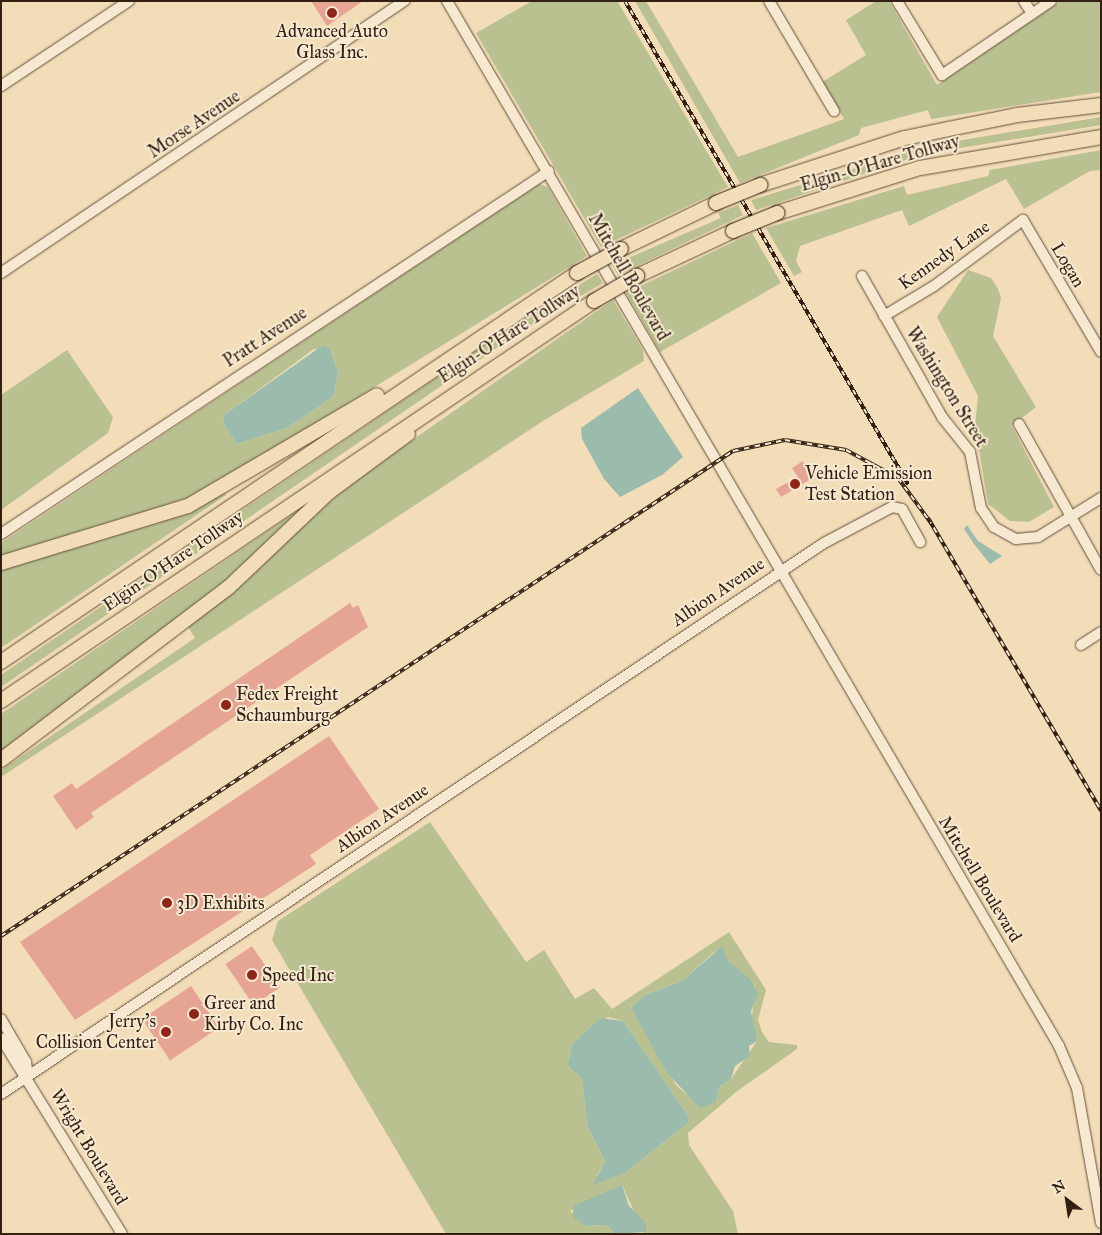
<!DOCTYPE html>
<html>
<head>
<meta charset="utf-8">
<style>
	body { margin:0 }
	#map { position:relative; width:1102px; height:1235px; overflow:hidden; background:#f3ddb8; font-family:"IM FELL Great Primer",serif }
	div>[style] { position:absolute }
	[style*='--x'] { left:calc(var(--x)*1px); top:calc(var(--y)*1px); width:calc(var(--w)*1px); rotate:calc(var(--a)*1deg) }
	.green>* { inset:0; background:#b9c190 }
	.water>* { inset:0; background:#9bbcad }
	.building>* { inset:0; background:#e6a494; transform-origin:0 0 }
	.roads { filter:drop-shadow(0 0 1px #634f3c) drop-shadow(0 0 1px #634f3c) }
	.minor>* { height:10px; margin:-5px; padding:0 5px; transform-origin:5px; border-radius:5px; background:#f7e9d1 }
	.highway>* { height:14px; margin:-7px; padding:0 7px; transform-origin:7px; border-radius:7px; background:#f3ddb8 }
	.rail>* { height:4px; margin-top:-2px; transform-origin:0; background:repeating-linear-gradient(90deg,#f7e9d1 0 5.5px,#332012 0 11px); box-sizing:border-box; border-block:1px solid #332012 }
	.bridges { filter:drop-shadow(0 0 1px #332012) drop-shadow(0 0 1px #332012) }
	.highway-bridge>* { height:14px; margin:-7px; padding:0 7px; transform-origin:7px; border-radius:7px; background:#f3ddb8 }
	.dots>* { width:14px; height:14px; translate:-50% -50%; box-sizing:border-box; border:2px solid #f7e9d1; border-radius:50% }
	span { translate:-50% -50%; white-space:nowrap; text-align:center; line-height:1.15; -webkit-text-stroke:4px #f7e9d1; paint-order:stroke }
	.poi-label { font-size:18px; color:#332012 }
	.left { translate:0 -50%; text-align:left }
	.right { translate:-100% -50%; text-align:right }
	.street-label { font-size:18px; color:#332012 }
	.frame { position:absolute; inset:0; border:2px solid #332012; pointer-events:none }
	.north { position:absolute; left:1042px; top:1175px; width:50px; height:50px; -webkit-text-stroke:4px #f7e9d1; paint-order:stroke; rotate:329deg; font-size:14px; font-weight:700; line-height:20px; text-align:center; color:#332012 }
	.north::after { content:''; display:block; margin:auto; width:18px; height:22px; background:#332012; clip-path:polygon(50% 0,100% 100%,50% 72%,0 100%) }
</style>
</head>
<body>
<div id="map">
	<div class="green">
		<div style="clip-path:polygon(532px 1px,617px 1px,728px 187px,601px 247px,476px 33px)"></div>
		<div style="clip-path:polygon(635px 1px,646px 1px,738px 157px,844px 119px,822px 82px,866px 55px,846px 20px,876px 1px,889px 1px,937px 85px,1061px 1px,1101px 1px,1101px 92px,931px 119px,928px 110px,861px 128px,859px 135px,740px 183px)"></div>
		<div style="clip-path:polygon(1101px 117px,1101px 125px,924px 154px,756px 210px,751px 200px,927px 146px)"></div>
		<div style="clip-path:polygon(1101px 150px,1101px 170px,1090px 171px,1024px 209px,1006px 179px,909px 226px,902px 210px,800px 246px,796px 261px,802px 272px,794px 276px,766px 228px,904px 186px,907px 195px,988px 176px,990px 170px)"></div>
		<div style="clip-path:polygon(evenodd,539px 184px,548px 187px,587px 256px,201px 494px,1px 557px,1px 543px,539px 184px,314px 349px,330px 349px,338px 373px,333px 397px,287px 428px,236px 444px,223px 422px,224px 415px,314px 349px)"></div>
		<div style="clip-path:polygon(738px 205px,743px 215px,618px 275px,612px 265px,721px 218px,718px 213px)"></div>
		<div style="clip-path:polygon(752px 233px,781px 283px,660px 352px,626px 293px)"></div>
		<div style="clip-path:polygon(968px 270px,991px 278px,998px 289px,1001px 298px,993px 336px,1036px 407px,1012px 426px,1054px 507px,1029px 522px,1010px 521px,988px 504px,975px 426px,978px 396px,937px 317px)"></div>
		<div style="clip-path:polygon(597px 274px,603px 283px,526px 328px,1px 687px,1px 675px,512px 326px)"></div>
		<div style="clip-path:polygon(613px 300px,643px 350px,644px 361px,546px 419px,1px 777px,1px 770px,195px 638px,187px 625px,355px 480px)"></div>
		<div style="clip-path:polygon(67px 350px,113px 417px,108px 433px,1px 510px,1px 395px)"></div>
		<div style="clip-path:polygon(225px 493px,226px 495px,1px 648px,1px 569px,193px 510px)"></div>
		<div style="clip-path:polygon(299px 510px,222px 585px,1px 752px,1px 714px)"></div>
		<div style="clip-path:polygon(evenodd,430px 822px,526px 962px,544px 950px,575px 999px,594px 988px,612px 1009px,729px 932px,766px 990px,758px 1020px,762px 1032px,769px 1042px,797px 1045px,797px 1049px,736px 1092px,688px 1133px,689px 1145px,733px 1211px,738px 1234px,643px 1234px,646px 1223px,636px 1216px,622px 1185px,570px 1211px,586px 1226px,607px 1225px,615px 1234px,446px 1234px,272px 940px,278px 921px,430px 822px,715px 951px,755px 986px,751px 1026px,757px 1041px,731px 1079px,720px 1086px,716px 1102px,686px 1094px,676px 1085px,631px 1008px,645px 995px,682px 981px,715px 951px,430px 822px,608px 1017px,623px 1021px,689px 1117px,688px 1123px,625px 1173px,597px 1176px,605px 1161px,587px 1125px,582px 1079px,567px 1065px,573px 1043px,608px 1017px)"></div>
	</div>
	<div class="water">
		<div style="clip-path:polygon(323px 345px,330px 349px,338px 373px,333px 397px,287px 428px,236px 444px,223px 422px,224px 415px)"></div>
		<div style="clip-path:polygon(638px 388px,683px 457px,662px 475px,620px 497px,604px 479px,582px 439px,581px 428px)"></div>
		<div style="clip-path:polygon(967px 525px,978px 541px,1002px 556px,990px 564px,974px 544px,964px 529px)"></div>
		<div style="clip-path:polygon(722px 946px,728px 961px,750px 979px,758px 993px,751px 1011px,757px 1041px,749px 1046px,750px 1056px,735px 1066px,731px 1079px,720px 1086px,716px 1102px,700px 1108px,667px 1073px,631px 1008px,645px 995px,682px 981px)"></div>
		<div style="clip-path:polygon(601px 1018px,623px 1021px,689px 1117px,688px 1123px,625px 1173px,593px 1185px,605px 1161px,587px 1125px,582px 1079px,567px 1065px,573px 1043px)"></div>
		<div style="clip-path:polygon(622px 1185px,629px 1206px,646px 1223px,646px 1232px,615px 1234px,607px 1225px,586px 1226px,573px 1217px,573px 1206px)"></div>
	</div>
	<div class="building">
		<div style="clip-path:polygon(311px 1px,363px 1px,327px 26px)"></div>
		<div style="clip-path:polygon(803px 461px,813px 478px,781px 497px,776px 489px,798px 477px,792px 468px)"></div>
		<div style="clip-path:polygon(350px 603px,353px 608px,358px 605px,368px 627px,91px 813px,94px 817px,76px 830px,53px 796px,72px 783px,76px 789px)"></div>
		<div style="clip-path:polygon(329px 736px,379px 809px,310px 855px,316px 864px,75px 1020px,20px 942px)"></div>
		<div style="left:252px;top:946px;width:50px;height:32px;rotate:56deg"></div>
		<div style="left:191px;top:986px;width:50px;height:59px;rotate:56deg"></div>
	</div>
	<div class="roads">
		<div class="minor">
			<div style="--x:447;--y:1;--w:1211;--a:59.64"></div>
			<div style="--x:1059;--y:1046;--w:46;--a:66.8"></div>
			<div style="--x:1077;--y:1088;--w:137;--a:79.9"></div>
			<div style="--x:769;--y:1;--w:128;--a:59.4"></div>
			<div style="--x:897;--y:1;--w:87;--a:58.7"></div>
			<div style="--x:942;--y:75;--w:132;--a:-34.2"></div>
			<div style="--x:1024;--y:1;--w:15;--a:58"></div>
			<div style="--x:1;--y:86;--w:154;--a:-33.6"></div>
			<div style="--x:1;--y:273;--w:487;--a:-34"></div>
			<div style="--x:862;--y:276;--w:162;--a:60.4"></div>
			<div style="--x:942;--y:417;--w:45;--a:51.3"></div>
			<div style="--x:970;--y:452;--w:57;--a:78.9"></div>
			<div style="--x:981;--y:508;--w:23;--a:56"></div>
			<div style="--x:994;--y:527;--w:25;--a:29"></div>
			<div style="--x:1016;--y:539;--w:22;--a:-5"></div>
			<div style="--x:1038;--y:537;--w:74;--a:-31.8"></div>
			<div style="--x:884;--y:316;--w:58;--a:-31"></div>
			<div style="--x:934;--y:286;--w:111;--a:-36.6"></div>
			<div style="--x:1023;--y:220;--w:153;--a:59.4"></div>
			<div style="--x:1019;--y:424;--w:167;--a:60.7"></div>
			<div style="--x:1;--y:534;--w:657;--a:-33.52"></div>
			<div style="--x:1081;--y:645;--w:24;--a:-33"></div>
			<div style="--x:1;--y:1019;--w:50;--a:59.8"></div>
			<div style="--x:26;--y:1062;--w:14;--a:82"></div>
			<div style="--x:1;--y:1038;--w:230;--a:58.3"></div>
			<div style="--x:1;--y:1094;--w:990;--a:-33.8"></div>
			<div style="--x:824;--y:543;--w:77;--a:-27.9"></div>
			<div style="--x:892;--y:507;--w:10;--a:11"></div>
			<div style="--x:902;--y:509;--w:38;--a:61"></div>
		</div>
		<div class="highway">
			<div style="--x:760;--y:185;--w:152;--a:-18"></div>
			<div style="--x:905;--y:138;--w:114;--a:-11.6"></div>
			<div style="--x:1017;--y:115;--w:85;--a:-6.8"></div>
			<div style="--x:777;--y:213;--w:150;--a:-17.5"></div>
			<div style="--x:920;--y:168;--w:184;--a:-9.7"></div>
			<div style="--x:621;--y:249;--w:106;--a:-25.8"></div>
			<div style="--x:637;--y:276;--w:106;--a:-25.1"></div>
			<div style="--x:1;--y:563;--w:195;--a:-17"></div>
			<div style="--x:188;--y:506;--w:219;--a:-30.4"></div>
			<div style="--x:1;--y:662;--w:695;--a:-34.03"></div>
			<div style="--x:1;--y:701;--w:715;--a:-34"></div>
			<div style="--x:1;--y:760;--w:286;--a:-37.2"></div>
			<div style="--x:229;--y:587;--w:138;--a:-43.5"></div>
			<div style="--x:329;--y:492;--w:98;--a:-36.3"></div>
		</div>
	</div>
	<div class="rail">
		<div style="--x:625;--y:1;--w:560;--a:59.63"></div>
		<div style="--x:928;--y:518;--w:340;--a:59.4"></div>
		<div style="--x:1;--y:936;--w:878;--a:-33.53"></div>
		<div style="--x:733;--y:451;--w:53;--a:-11.9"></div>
		<div style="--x:785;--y:440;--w:62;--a:9.3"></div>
		<div style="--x:846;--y:450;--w:59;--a:28.3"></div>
		<div style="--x:898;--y:478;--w:56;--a:53.7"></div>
	</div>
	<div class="bridges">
		<div class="highway-bridge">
			<div style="--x:716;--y:203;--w:48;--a:-22.2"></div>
			<div style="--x:733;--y:231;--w:48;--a:-22.2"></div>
			<div style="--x:577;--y:273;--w:50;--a:-28.6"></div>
			<div style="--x:594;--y:301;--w:50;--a:-30.2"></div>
		</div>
	</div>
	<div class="dots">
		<div style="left:332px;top:13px;background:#8f2418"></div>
		<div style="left:795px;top:484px;background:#8f2418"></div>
		<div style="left:226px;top:705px;background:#8f2418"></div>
		<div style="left:167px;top:903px;background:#8f2418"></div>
		<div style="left:252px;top:975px;background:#8f2418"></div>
		<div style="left:194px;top:1014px;background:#8f2418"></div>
		<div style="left:166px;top:1032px;background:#8f2418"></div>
	</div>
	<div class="poi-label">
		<span style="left:332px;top:42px">Advanced Auto<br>Glass Inc.</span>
		<span class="left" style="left:805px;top:484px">Vehicle Emission<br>Test Station</span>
		<span class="left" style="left:236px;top:705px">Fedex Freight<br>Schaumburg</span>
		<span class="left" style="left:177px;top:903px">3D Exhibits</span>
		<span class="left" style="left:262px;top:975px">Speed Inc</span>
		<span class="left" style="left:204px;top:1014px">Greer and<br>Kirby Co. Inc</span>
		<span class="right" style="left:156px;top:1032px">Jerry's<br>Collision Center</span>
	</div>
	<div class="street-label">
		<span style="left:194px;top:124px;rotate:-34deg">Morse Avenue</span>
		<span style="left:880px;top:163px;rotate:-16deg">Elgin-O'Hare Tollway</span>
		<span style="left:944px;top:255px;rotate:-35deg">Kennedy Lane</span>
		<span style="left:1068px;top:265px;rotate:59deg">Logan</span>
		<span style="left:629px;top:277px;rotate:60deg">Mitchell Boulevard</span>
		<span style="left:509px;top:334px;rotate:-33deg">Elgin-O'Hare Tollway</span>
		<span style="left:265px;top:337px;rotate:-33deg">Pratt Avenue</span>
		<span style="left:947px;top:387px;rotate:58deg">Washington Street</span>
		<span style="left:173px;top:561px;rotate:-34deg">Elgin-O'Hare Tollway</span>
		<span style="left:718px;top:592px;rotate:-34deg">Albion Avenue</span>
		<span style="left:382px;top:818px;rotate:-34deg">Albion Avenue</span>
		<span style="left:980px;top:879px;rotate:59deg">Mitchell Boulevard</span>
		<span style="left:89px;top:1147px;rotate:59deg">Wright Boulevard</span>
	</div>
	<div class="frame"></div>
	<div class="north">N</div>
</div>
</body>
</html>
